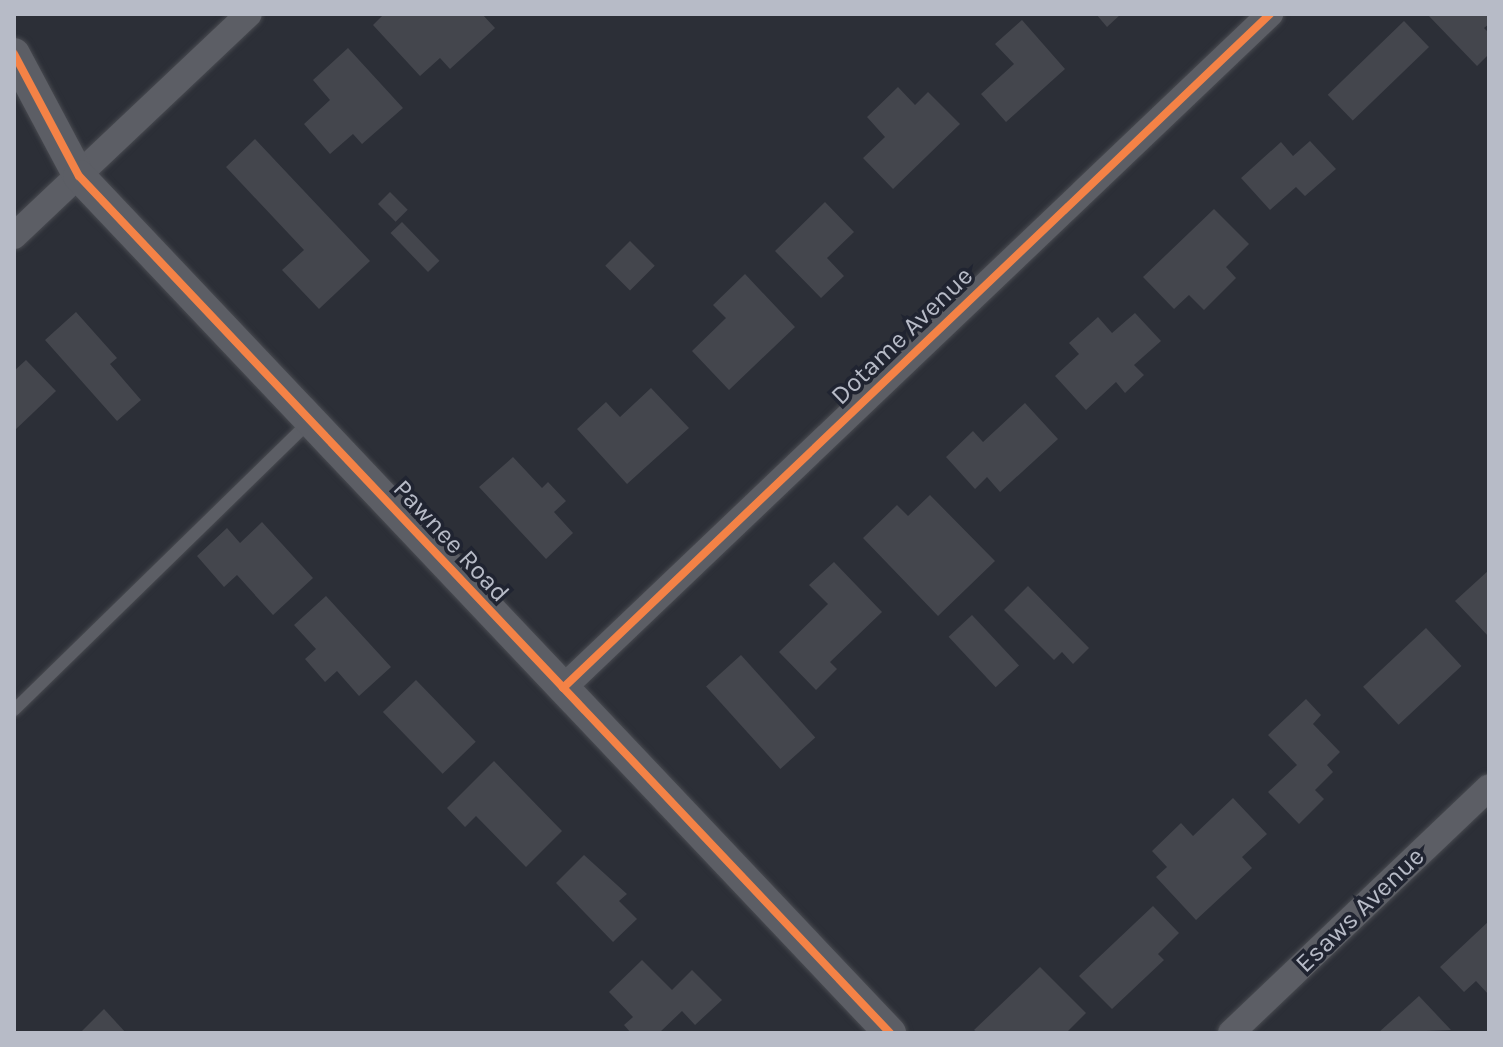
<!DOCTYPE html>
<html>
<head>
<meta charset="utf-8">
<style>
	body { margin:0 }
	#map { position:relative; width:1503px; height:1047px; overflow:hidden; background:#2c2f37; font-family:Karla,sans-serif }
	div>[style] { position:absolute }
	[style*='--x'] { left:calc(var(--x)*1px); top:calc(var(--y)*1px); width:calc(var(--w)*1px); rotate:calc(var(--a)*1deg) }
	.building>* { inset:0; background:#44464d; transform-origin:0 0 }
	.roads { filter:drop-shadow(0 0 2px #484a50) drop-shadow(0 0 2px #484a50) }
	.service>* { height:12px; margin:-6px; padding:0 6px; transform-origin:6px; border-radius:6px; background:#5c5e65 }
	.minor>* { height:26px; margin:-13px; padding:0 13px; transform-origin:13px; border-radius:13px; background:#5c5e65 }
	.tertiary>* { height:32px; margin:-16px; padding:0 16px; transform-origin:16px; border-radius:16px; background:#5c5e65 }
	.cycleway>* { height:8px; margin:-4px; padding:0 4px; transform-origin:4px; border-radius:4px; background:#f48246 }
	span { translate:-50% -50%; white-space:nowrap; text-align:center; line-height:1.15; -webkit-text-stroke:7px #202431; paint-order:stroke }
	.street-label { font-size:26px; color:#b7bbc7 }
	.frame { position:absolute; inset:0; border:16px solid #b7bbc7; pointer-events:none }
</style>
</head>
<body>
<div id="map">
	<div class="building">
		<div style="clip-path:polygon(384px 14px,482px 14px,495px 28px,450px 69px,440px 58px,420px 76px,373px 25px)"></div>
		<div style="clip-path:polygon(1096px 14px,1121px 14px,1107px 27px)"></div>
		<div style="clip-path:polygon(1427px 14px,1489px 14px,1489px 24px,1484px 28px,1489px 33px,1489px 54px,1477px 66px)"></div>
		<div style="clip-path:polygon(1022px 20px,1065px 69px,1006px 122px,981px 94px,1014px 64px,995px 44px)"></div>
		<div style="left:1404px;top:21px;width:36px;height:106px;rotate:46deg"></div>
		<div style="clip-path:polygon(348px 48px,403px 108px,362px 144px,353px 134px,330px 154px,304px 124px,330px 100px,313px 80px)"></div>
		<div style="clip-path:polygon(898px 87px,915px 105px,928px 92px,960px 124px,893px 189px,863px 158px,885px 137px,867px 117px)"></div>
		<div style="clip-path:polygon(255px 139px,370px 261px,319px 309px,282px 270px,304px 250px,226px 167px)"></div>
		<div style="clip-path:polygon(1310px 141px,1336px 169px,1305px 196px,1296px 187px,1270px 210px,1241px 178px,1281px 142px,1293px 156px)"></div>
		<div style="left:390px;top:192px;width:25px;height:17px;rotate:45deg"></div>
		<div style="clip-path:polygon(825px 202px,854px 232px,827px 258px,844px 276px,821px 298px,775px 251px)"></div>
		<div style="clip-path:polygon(1214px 209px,1249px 244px,1226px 267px,1236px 278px,1204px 310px,1189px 295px,1174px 309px,1143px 277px)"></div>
		<div style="left:402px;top:222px;width:54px;height:16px;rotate:46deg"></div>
		<div style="left:630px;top:241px;width:35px;height:35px;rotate:45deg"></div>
		<div style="clip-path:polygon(745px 274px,795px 327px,729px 390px,692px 351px,726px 318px,713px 305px)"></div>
		<div style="clip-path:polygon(76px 312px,117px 358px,110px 364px,141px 400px,117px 421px,45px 340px)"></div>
		<div style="clip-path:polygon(1135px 313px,1161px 341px,1134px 365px,1144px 375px,1125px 393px,1116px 382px,1086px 410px,1055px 376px,1079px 354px,1069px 343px,1098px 317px,1112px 333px)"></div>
		<div style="clip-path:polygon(26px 360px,56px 391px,14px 431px,14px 371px)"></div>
		<div style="clip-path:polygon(651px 388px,689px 428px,627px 484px,577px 429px,606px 402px,620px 417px)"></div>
		<div style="clip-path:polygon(1025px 403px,1058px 439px,1000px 492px,987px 477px,975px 489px,946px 457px,973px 431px,983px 442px)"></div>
		<div style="clip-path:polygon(513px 457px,542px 488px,548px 482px,566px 501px,554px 512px,573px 533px,546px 559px,479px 487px)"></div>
		<div style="clip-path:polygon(930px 495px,995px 561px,938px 616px,863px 538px,897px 505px,908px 516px)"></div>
		<div style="clip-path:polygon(262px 522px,313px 578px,273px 615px,237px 575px,224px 587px,197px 556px,227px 528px,240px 543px)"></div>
		<div style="clip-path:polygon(834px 562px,882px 612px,830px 662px,837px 669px,816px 690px,779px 652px,828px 604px,809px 585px)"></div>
		<div style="clip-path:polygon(1489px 570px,1489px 637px,1455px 601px)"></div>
		<div style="clip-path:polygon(1028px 586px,1089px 648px,1073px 664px,1062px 652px,1054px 660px,1004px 610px)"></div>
		<div style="clip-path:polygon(326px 596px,391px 667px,359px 696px,337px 671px,325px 682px,305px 659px,316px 649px,294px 625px)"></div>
		<div style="left:972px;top:615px;width:69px;height:32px;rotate:47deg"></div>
		<div style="left:1426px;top:628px;width:52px;height:86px;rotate:47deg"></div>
		<div style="left:741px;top:655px;width:111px;height:47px;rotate:48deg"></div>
		<div style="left:416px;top:680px;width:86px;height:46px;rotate:46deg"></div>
		<div style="clip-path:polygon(1306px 699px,1321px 715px,1313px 724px,1340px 752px,1327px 765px,1333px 772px,1315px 790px,1324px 799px,1299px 824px,1268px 792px,1297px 765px,1268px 735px)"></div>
		<div style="clip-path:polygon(494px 761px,562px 831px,526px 867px,476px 816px,465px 827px,447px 808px)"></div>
		<div style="clip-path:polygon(1233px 798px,1267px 834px,1242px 857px,1252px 868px,1196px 920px,1156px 877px,1167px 867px,1152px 851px,1181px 823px,1193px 836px)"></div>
		<div style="clip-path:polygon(584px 855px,627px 894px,619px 901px,637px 919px,613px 942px,556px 883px)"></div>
		<div style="clip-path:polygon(1153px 906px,1179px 933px,1158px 954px,1164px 960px,1112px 1009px,1079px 976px)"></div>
		<div style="clip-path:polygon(1489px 921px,1489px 995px,1476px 981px,1464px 992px,1440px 967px)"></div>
		<div style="clip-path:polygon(642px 960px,672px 990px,692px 970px,722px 1000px,695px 1025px,682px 1011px,659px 1033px,631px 1033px,624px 1025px,633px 1017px,609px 992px)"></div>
		<div style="clip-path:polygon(1040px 967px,1086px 1013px,1066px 1033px,978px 1033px,974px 1030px)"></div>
		<div style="clip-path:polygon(1419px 996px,1451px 1030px,1378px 1033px)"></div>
		<div style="clip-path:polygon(104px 1009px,126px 1033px,80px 1033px)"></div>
	</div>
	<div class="roads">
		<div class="service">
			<div style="--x:14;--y:710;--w:414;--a:-44.3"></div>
		</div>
		<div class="minor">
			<div style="--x:14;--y:236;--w:323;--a:-43.4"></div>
			<div style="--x:563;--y:688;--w:977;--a:-43.63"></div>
			<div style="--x:1231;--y:1033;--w:356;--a:-43.6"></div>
		</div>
		<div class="tertiary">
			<div style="--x:14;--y:54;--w:138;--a:62"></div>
			<div style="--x:79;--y:176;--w:1180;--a:46.58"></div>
		</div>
	</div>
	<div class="cycleway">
		<div style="--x:14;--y:54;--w:138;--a:62"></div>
		<div style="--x:79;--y:176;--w:1180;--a:46.58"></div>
		<div style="--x:563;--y:688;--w:977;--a:-43.63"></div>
	</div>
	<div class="street-label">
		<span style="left:902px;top:336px;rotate:-44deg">Dotame Avenue</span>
		<span style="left:451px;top:541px;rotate:47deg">Pawnee Road</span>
		<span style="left:1360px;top:910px;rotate:-44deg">Esaws Avenue</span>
	</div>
	<div class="frame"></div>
</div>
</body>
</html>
